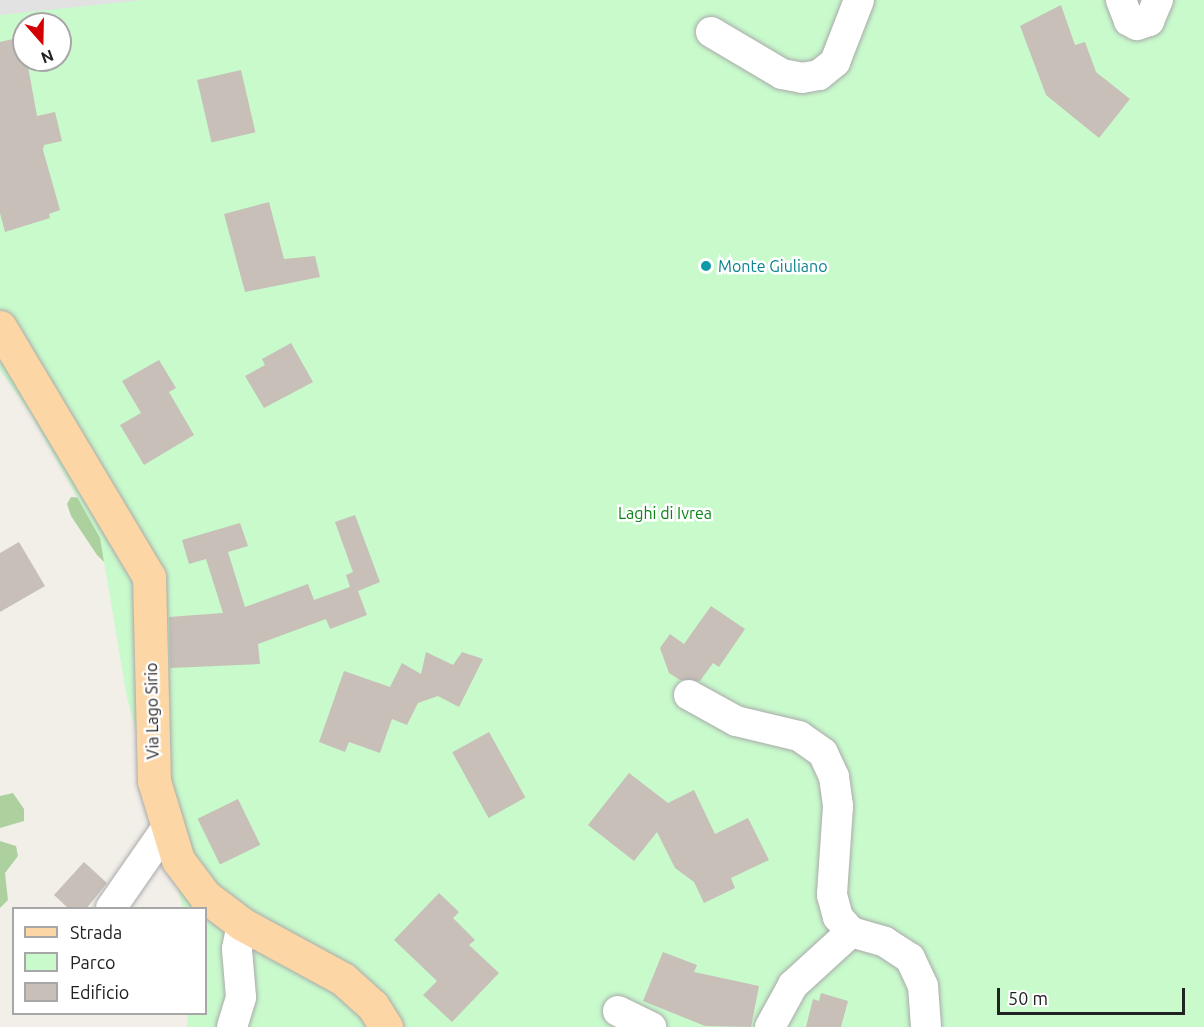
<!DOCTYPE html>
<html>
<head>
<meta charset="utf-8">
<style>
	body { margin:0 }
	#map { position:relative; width:1204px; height:1027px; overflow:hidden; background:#f2efe9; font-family:Ubuntu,sans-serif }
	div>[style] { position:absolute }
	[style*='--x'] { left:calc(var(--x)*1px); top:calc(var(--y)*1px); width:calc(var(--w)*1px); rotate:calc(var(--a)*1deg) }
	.forest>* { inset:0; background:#add19e }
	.park>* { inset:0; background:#c8facc }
	.parking>* { inset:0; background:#e2e2e2 }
	.building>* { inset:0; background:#c7bfb8; transform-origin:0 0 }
	.roads { filter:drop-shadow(0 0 2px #a9a9a9) drop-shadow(0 0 2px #a9a9a9) }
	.minor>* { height:30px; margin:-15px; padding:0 15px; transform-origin:15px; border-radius:15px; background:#fff }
	.major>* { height:33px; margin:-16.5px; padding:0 16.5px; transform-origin:16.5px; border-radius:16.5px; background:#fcd6a4 }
	.dots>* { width:16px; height:16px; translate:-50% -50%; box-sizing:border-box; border:3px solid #fff; border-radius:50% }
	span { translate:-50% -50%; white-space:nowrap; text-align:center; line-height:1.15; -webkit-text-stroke:5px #fff; paint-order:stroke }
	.culture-label { font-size:16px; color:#0d838f }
	.left { translate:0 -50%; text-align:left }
	.park-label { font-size:16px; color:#0c8416 }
	.street-label { font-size:16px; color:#222 }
	.legend { position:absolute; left:12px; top:907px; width:195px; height:108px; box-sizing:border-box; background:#fff; border:2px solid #a7a7a7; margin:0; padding:8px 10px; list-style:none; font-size:18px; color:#222 }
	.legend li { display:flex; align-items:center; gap:12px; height:30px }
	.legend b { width:30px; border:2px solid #a7a7a7 }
	.north { position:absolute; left:12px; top:12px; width:60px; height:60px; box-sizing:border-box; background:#fff; border:2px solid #a7a7a7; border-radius:50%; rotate:160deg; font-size:16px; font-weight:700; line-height:24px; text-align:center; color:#222 }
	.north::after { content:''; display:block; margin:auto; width:21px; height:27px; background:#d40000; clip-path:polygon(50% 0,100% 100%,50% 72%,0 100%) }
	.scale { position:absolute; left:997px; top:988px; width:188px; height:27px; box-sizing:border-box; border:3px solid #222; border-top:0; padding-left:8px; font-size:18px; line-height:21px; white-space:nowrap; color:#222; -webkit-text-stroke:4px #fff; paint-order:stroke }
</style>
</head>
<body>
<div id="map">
	<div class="forest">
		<div style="clip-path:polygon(71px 497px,84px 498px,134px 565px,110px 568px,97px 555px,71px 516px,67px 504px)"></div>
		<div style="clip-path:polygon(13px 793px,24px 809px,24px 821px,0 828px,0 796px)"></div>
		<div style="clip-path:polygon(0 841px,16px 846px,18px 856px,5px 873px,8px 900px,0 908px)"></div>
	</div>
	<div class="park">
		<div style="clip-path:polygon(evenodd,0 0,1204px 0,1204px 1027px,187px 1027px,188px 1014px,206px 1014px,206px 908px,183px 908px,127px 698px,100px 538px,30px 413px,0 370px,0 0,24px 24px,60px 24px,60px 60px,24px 60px,24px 24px)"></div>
	</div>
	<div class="parking">
		<div style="clip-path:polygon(0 0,143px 0,0 15px)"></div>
	</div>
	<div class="building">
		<div style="clip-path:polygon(1061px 5px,1075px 45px,1085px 42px,1096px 72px,1130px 99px,1099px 138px,1046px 95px,1020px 26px)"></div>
		<div style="clip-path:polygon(17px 38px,19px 45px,24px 44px,37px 116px,55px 112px,62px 141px,44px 145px,43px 150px,60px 210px,49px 214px,50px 218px,5px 232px,0 213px,0 42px)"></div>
		<div style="left:241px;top:70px;width:64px;height:45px;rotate:77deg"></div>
		<div style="clip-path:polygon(269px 202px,284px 259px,315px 256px,320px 277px,245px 292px,224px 214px)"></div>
		<div style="clip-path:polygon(291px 343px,313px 382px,264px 408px,245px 376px,265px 365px,262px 359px)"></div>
		<div style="clip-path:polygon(159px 360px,176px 388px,169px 392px,194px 435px,144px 465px,120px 425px,141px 413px,122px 381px)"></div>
		<div style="clip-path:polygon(355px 515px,380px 582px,358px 591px,367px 615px,330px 629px,326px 619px,258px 644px,260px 664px,170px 668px,169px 617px,223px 613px,206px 559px,189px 564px,182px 540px,240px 523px,248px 546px,228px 552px,245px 607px,308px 584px,314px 600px,350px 587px,346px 575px,353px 572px,335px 522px)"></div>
		<div style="clip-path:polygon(19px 542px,45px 586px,0 612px,0 553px)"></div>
		<div style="clip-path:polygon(711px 606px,745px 629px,719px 667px,713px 663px,700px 681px,680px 680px,669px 673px,660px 648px,670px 634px,684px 644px)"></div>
		<div style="clip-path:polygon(426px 652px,453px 665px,462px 652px,483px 659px,459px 707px,438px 696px,418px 703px,407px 725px,392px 719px,380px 753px,349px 742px,345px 752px,319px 742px,344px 671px,390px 687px,402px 663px,421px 674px)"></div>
		<div style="left:489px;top:732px;width:75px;height:42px;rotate:61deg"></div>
		<div style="clip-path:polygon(629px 773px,668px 803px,694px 790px,715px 834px,748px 818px,769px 860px,731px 878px,735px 888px,704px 903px,694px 882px,675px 868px,657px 832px,634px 861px,588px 825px)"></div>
		<div style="left:238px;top:799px;width:51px;height:45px;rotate:64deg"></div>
		<div style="clip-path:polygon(84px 862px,107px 883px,86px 909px,69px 909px,54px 895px)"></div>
		<div style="clip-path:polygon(439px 893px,459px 912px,453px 918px,475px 940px,469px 945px,499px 973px,452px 1022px,423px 995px,437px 981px,394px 940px)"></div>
		<div style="clip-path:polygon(663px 952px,697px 965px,694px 972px,759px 986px,751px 1027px,705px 1026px,643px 1001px)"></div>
		<div style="clip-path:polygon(821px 993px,848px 1001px,841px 1027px,806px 1027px,813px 999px,819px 1001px)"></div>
	</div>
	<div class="roads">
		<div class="minor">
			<div style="--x:1121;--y:0;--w:22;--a:69"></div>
			<div style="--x:1129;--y:21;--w:9;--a:27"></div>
			<div style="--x:1137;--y:25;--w:13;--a:-18"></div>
			<div style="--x:1149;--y:21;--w:23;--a:-67"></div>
			<div style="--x:711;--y:32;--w:82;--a:30.6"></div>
			<div style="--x:782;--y:74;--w:20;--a:11"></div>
			<div style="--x:802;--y:78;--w:17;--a:-10"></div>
			<div style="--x:819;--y:75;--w:21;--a:-39"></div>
			<div style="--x:835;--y:62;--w:66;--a:-68.8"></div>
			<div style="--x:689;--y:695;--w:54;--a:29"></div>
			<div style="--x:736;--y:721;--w:65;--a:13.4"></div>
			<div style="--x:799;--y:736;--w:29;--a:35"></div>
			<div style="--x:823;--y:753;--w:26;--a:65"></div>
			<div style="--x:834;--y:777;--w:29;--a:82"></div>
			<div style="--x:838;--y:806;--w:89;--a:93.9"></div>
			<div style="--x:832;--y:895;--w:23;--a:75"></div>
			<div style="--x:838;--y:917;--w:20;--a:49"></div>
			<div style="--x:851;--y:932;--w:35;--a:16"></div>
			<div style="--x:885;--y:942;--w:30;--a:33"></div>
			<div style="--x:910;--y:958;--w:31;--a:65"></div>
			<div style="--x:923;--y:986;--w:41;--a:85.8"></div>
			<div style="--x:111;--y:908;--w:96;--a:-55.2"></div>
			<div style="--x:618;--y:1011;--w:37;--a:26"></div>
			<div style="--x:232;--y:1027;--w:31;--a:-73"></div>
			<div style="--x:241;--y:997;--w:48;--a:-94.8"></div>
			<div style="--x:237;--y:949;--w:25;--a:-79"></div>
			<div style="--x:770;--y:1027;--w:48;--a:-61.3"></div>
			<div style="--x:793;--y:985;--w:79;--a:-42.4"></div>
		</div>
		<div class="major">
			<div style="--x:0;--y:327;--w:291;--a:59.2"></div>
			<div style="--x:149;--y:577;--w:204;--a:88.6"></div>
			<div style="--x:154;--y:781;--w:83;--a:73.1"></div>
			<div style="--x:178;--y:860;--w:45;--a:53.1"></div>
			<div style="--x:205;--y:896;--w:46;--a:37.1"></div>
			<div style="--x:242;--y:924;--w:115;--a:28.6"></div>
			<div style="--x:343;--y:979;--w:40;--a:42"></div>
			<div style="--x:373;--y:1006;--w:25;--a:58"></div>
		</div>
	</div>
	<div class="dots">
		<div style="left:706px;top:266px;background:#0f9aa8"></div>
	</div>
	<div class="culture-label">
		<span class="left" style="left:718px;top:266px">Monte Giuliano</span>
	</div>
	<div class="park-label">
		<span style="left:665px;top:513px">Laghi di Ivrea</span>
	</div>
	<div class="street-label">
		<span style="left:152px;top:711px;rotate:-91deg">Via Lago Sirio</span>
	</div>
	<ul class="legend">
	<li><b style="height:8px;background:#fcd6a4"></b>Strada</li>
	<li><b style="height:16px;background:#c8facc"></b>Parco</li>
	<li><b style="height:16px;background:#c7bfb8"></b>Edificio</li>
	</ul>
	<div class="north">N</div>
	<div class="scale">50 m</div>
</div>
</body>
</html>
